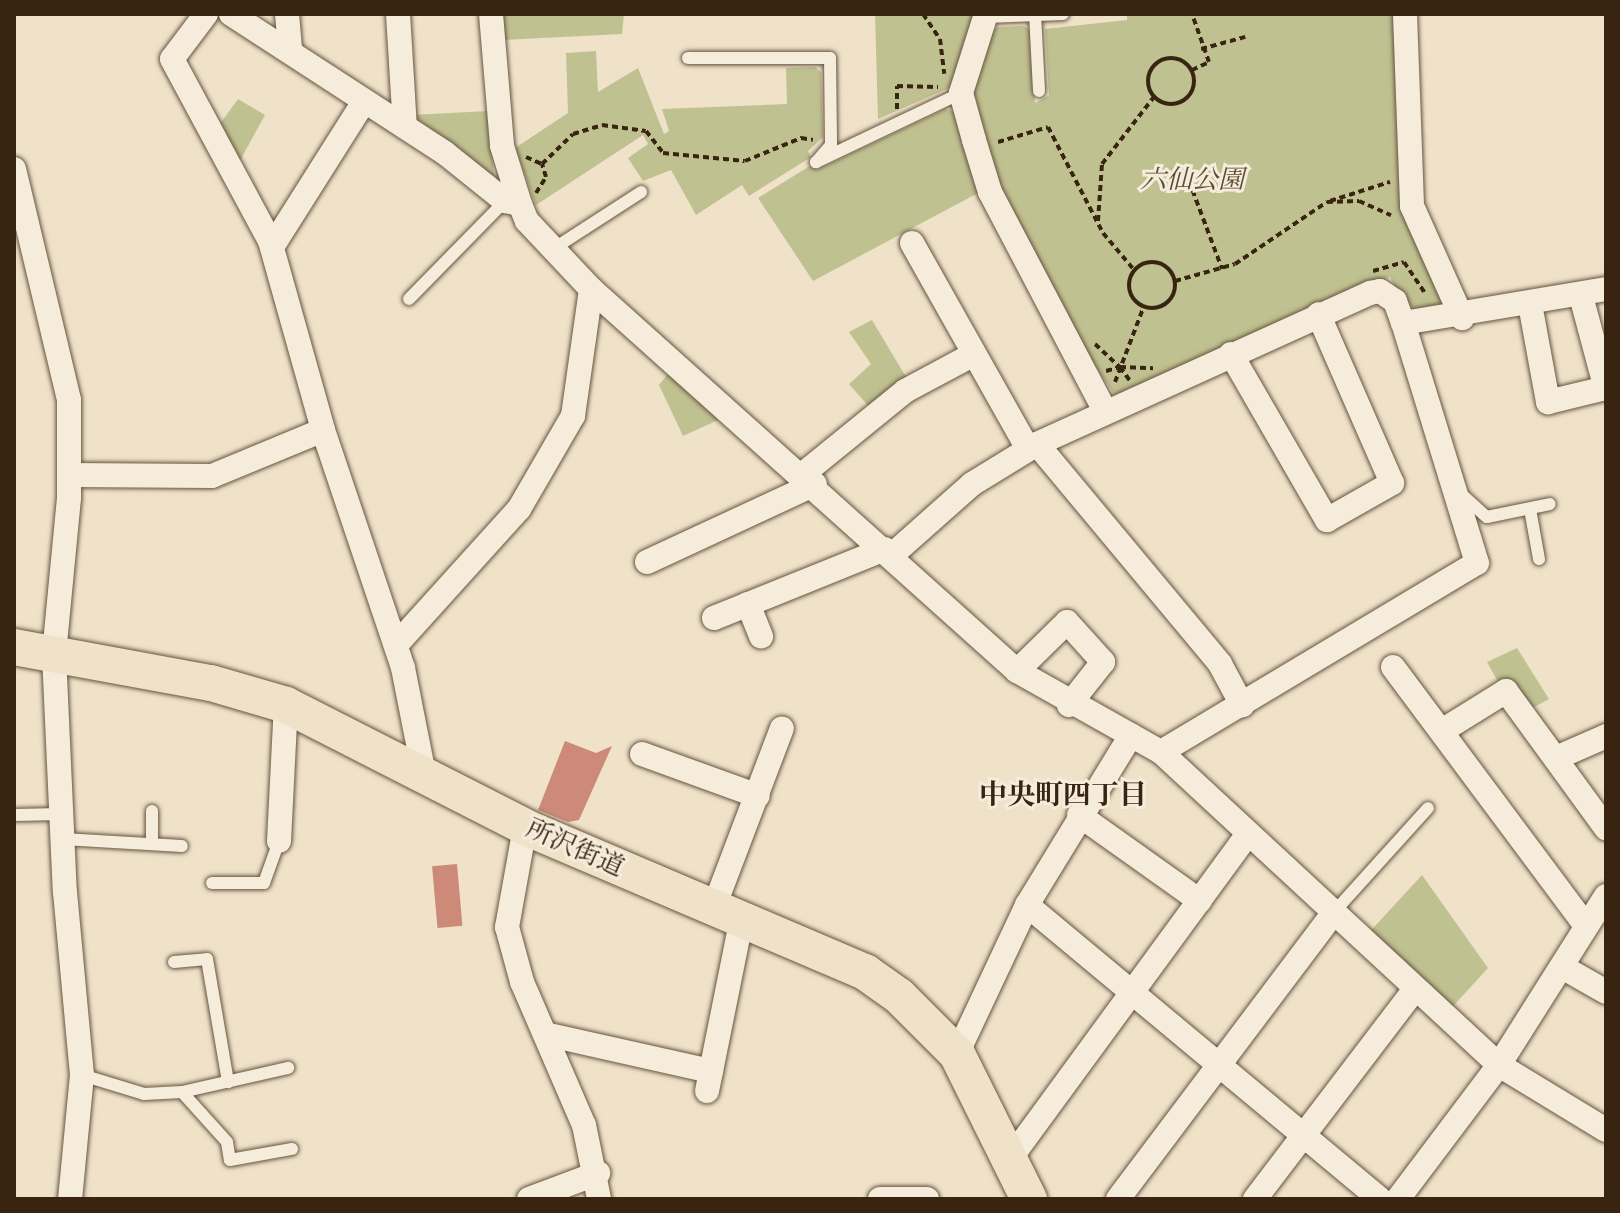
<!DOCTYPE html>
<html>
<head>
<meta charset="utf-8">
<style>
	body { margin:0 }
	#map { position:relative; width:1620px; height:1213px; overflow:hidden; background:#efe2c9; font-family:"IM FELL French Canon","Noto Serif JP",serif }
	div>[style] { position:absolute }
	[style*='--x'] { left:calc(var(--x)*1px); top:calc(var(--y)*1px); width:calc(var(--w)*1px); rotate:calc(var(--a)*1deg) }
	.green>* { inset:0; background:#c0c191 }
	.building>* { inset:0; background:#cd8a78; transform-origin:0 0 }
	.path>* { height:4px; margin-top:-2px; transform-origin:0; background:repeating-linear-gradient(90deg,#392411 0 6px,transparent 0 10px) }
	.path>.ring { margin:-2px; padding:0; box-sizing:content-box; background:none; border:4px solid #392411; border-radius:50% }
	.roads { filter:drop-shadow(0 0 2px #66543f) drop-shadow(0 0 2px #66543f) }
	.service>* { height:12px; margin:-6px; padding:0 6px; transform-origin:6px; border-radius:6px; background:#f5ecdc }
	.minor>* { height:24px; margin:-12px; padding:0 12px; transform-origin:12px; border-radius:12px; background:#f5ecdc }
	.primary>* { height:36px; margin:-18px; padding:0 18px; transform-origin:18px; border-radius:18px; background:#efe2c9 }
	span { translate:-50% -50%; white-space:nowrap; text-align:center; line-height:1.15; -webkit-text-stroke:6px #f5ecdc; paint-order:stroke }
	.park-label { font-size:26px; color:#5b4b31; font-style:italic }
	.street-label { font-size:26px; color:#392411 }
	.neighbourhood-label { font-size:28px; color:#392411; font-weight:700 }
	.frame { position:absolute; inset:0; border:16px solid #392411; pointer-events:none }
</style>
</head>
<body>
<div id="map">
	<div class="green">
		<div style="clip-path:polygon(503px 14px,624px 14px,622px 34px,503px 40px)"></div>
		<div style="clip-path:polygon(875px 14px,977px 14px,949px 88px,878px 119px)"></div>
		<div style="clip-path:polygon(1127px 14px,1399px 14px,1399px 156px,1444px 298px,1435px 310px,1420px 312px,1402px 300px,1390px 277px,1115px 395px,1056px 310px,997px 191px,984px 128px,967px 93px,988px 34px,998px 27px,1024px 26px,1031px 31px,1035px 103px,1049px 95px,1045px 29px,1127px 20px)"></div>
		<div style="clip-path:polygon(596px 51px,598px 92px,638px 68px,664px 134px,669px 131px,662px 109px,787px 104px,786px 68px,815px 67px,821px 72px,823px 137px,808px 151px,811px 157px,749px 196px,742px 185px,696px 215px,671px 170px,643px 181px,628px 158px,648px 144px,643px 135px,536px 205px,515px 148px,568px 113px,566px 53px)"></div>
		<div style="clip-path:polygon(238px 99px,265px 115px,237px 166px,217px 128px)"></div>
		<div style="clip-path:polygon(945px 109px,956px 112px,978px 193px,813px 281px,758px 198px,813px 164px,817px 170px)"></div>
		<div style="clip-path:polygon(488px 111px,494px 177px,412px 115px)"></div>
		<div style="clip-path:polygon(872px 320px,909px 382px,871px 409px,849px 384px,871px 364px,849px 332px)"></div>
		<div style="clip-path:polygon(671px 370px,719px 411px,718px 420px,683px 436px,659px 385px)"></div>
		<div style="clip-path:polygon(1517px 648px,1549px 699px,1527px 711px,1502px 689px,1487px 662px)"></div>
		<div style="clip-path:polygon(1422px 875px,1488px 968px,1445px 1015px,1363px 939px)"></div>
	</div>
	<div class="building">
		<div style="clip-path:polygon(565px 741px,596px 753px,612px 746px,579px 820px,568px 822px,538px 810px)"></div>
		<div style="left:457px;top:864px;width:62px;height:25px;rotate:85deg"></div>
	</div>
	<div class="path">
		<div style="--x:923;--y:14;--w:30;--a:56"></div>
		<div style="--x:940;--y:39;--w:35;--a:83"></div>
		<div style="--x:1201;--y:49;--w:46;--a:-15.3"></div>
		<div class="ring" style="left:1148px;top:58px;width:42px;height:42px"></div>
		<div style="--x:1192;--y:70;--w:19;--a:-25"></div>
		<div style="--x:1209;--y:62;--w:51;--a:-109.5"></div>
		<div style="--x:897;--y:109;--w:23;--a:-90"></div>
		<div style="--x:897;--y:86;--w:41;--a:1.4"></div>
		<div style="--x:998;--y:142;--w:52;--a:-16.7"></div>
		<div style="--x:1048;--y:127;--w:119;--a:62.6"></div>
		<div style="--x:1103;--y:233;--w:50;--a:49.9"></div>
		<div style="--x:526;--y:157;--w:17;--a:24"></div>
		<div style="--x:1189;--y:181;--w:94;--a:69.4"></div>
		<div style="--x:536;--y:193;--w:19;--a:-58"></div>
		<div style="--x:546;--y:177;--w:14;--a:-107"></div>
		<div style="--x:542;--y:164;--w:43;--a:-44.1"></div>
		<div style="--x:573;--y:134;--w:30;--a:-17"></div>
		<div style="--x:602;--y:125;--w:44;--a:7.8"></div>
		<div style="--x:646;--y:131;--w:28;--a:52"></div>
		<div style="--x:663;--y:153;--w:82;--a:5.6"></div>
		<div style="--x:745;--y:161;--w:61;--a:-22.3"></div>
		<div style="--x:801;--y:138;--w:12;--a:9"></div>
		<div style="--x:1330;--y:201;--w:63;--a:-17.6"></div>
		<div style="--x:1098;--y:221;--w:57;--a:-86"></div>
		<div style="--x:1102;--y:164;--w:85;--a:-52.2"></div>
		<div class="ring" style="left:1129px;top:262px;width:42px;height:42px"></div>
		<div style="--x:1373;--y:271;--w:32;--a:-16"></div>
		<div style="--x:1404;--y:262;--w:37;--a:56"></div>
		<div style="--x:1175;--y:281;--w:62;--a:-15.8"></div>
		<div style="--x:1235;--y:264;--w:111;--a:-34"></div>
		<div style="--x:1327;--y:202;--w:32;--a:-2"></div>
		<div style="--x:1359;--y:201;--w:35;--a:24"></div>
		<div style="--x:1095;--y:344;--w:34;--a:43"></div>
		<div style="--x:1120;--y:367;--w:33;--a:2"></div>
		<div style="--x:1106;--y:371;--w:15;--a:-16"></div>
		<div style="--x:1120;--y:367;--w:17;--a:54"></div>
		<div style="--x:1115;--y:382;--w:81;--a:-69.1"></div>
	</div>
	<div class="roads">
		<div class="service">
			<div style="--x:1035;--y:14;--w:77;--a:87"></div>
			<div style="--x:986;--y:17;--w:77;--a:-2.2"></div>
			<div style="--x:688;--y:58;--w:142;--a:0"></div>
			<div style="--x:830;--y:58;--w:87;--a:89.3"></div>
			<div style="--x:831;--y:145;--w:23;--a:131"></div>
			<div style="--x:816;--y:162;--w:161;--a:-25.4"></div>
			<div style="--x:553;--y:249;--w:105;--a:-32.9"></div>
			<div style="--x:409;--y:299;--w:137;--a:-45.6"></div>
			<div style="--x:1460;--y:493;--w:36;--a:42"></div>
			<div style="--x:1487;--y:517;--w:64;--a:-11.7"></div>
			<div style="--x:1530;--y:509;--w:51;--a:79.8"></div>
			<div style="--x:14;--y:815;--w:48;--a:-1.2"></div>
			<div style="--x:63;--y:839;--w:119;--a:3.4"></div>
			<div style="--x:152;--y:844;--w:33;--a:-90"></div>
			<div style="--x:212;--y:883;--w:52;--a:0"></div>
			<div style="--x:264;--y:883;--w:45;--a:-70.3"></div>
			<div style="--x:1334;--y:912;--w:140;--a:-47.9"></div>
			<div style="--x:174;--y:962;--w:33;--a:-5"></div>
			<div style="--x:207;--y:959;--w:125;--a:80.3"></div>
			<div style="--x:82;--y:1075;--w:65;--a:17"></div>
			<div style="--x:144;--y:1094;--w:38;--a:-3"></div>
			<div style="--x:182;--y:1092;--w:67;--a:48"></div>
			<div style="--x:227;--y:1142;--w:18;--a:81"></div>
			<div style="--x:230;--y:1160;--w:63;--a:-10.1"></div>
			<div style="--x:182;--y:1092;--w:109;--a:-12.8"></div>
		</div>
		<div class="minor">
			<div style="--x:206;--y:14;--w:56;--a:127.1"></div>
			<div style="--x:172;--y:59;--w:207;--a:61.7"></div>
			<div style="--x:270;--y:241;--w:196;--a:74.3"></div>
			<div style="--x:323;--y:430;--w:251;--a:71.4"></div>
			<div style="--x:403;--y:668;--w:108;--a:78.8"></div>
			<div style="--x:231;--y:14;--w:255;--a:33"></div>
			<div style="--x:445;--y:153;--w:77;--a:38.7"></div>
			<div style="--x:505;--y:201;--w:15;--a:11"></div>
			<div style="--x:287;--y:14;--w:36;--a:85"></div>
			<div style="--x:398;--y:14;--w:113;--a:86.5"></div>
			<div style="--x:491;--y:14;--w:132;--a:85.2"></div>
			<div style="--x:502;--y:146;--w:61;--a:72.8"></div>
			<div style="--x:520;--y:204;--w:18;--a:68"></div>
			<div style="--x:527;--y:221;--w:93;--a:46.7"></div>
			<div style="--x:591;--y:289;--w:572;--a:41.88"></div>
			<div style="--x:1017;--y:671;--w:165;--a:29.4"></div>
			<div style="--x:1161;--y:752;--w:461;--a:42.8"></div>
			<div style="--x:1499;--y:1065;--w:125;--a:31.3"></div>
			<div style="--x:986;--y:14;--w:83;--a:107.6"></div>
			<div style="--x:961;--y:93;--w:49;--a:74.5"></div>
			<div style="--x:974;--y:140;--w:54;--a:72.9"></div>
			<div style="--x:990;--y:192;--w:247;--a:62.3"></div>
			<div style="--x:1405;--y:14;--w:192;--a:87.9"></div>
			<div style="--x:1412;--y:206;--w:123;--a:65.9"></div>
			<div style="--x:14;--y:169;--w:237;--a:76.6"></div>
			<div style="--x:69;--y:400;--w:98;--a:90"></div>
			<div style="--x:69;--y:498;--w:157;--a:95.5"></div>
			<div style="--x:54;--y:654;--w:238;--a:87.4"></div>
			<div style="--x:65;--y:892;--w:184;--a:84.7"></div>
			<div style="--x:82;--y:1075;--w:125;--a:95.5"></div>
			<div style="--x:912;--y:243;--w:236;--a:60.6"></div>
			<div style="--x:272;--y:247;--w:170;--a:-57.7"></div>
			<div style="--x:1581;--y:296;--w:96;--a:75"></div>
			<div style="--x:1530;--y:304;--w:100;--a:79.6"></div>
			<div style="--x:1548;--y:402;--w:60;--a:-13.6"></div>
			<div style="--x:1231;--y:354;--w:192;--a:60"></div>
			<div style="--x:1327;--y:520;--w:75;--a:-29.6"></div>
			<div style="--x:1392;--y:483;--w:184;--a:-113.6"></div>
			<div style="--x:1037;--y:444;--w:286;--a:50.2"></div>
			<div style="--x:1220;--y:664;--w:47;--a:61.8"></div>
			<div style="--x:803;--y:474;--w:132;--a:-39.1"></div>
			<div style="--x:905;--y:391;--w:76;--a:-28.2"></div>
			<div style="--x:69;--y:475;--w:143;--a:0.4"></div>
			<div style="--x:212;--y:476;--w:120;--a:-22.5"></div>
			<div style="--x:892;--y:555;--w:107;--a:-41.6"></div>
			<div style="--x:972;--y:484;--w:76;--a:-31.6"></div>
			<div style="--x:1037;--y:444;--w:366;--a:-24.4"></div>
			<div style="--x:1370;--y:293;--w:10;--a:-11"></div>
			<div style="--x:1380;--y:291;--w:18;--a:34"></div>
			<div style="--x:1395;--y:301;--w:23;--a:70"></div>
			<div style="--x:1403;--y:323;--w:206;--a:-9.5"></div>
			<div style="--x:647;--y:562;--w:185;--a:-24.9"></div>
			<div style="--x:748;--y:604;--w:35;--a:68"></div>
			<div style="--x:714;--y:618;--w:184;--a:-22"></div>
			<div style="--x:396;--y:645;--w:183;--a:-47.9"></div>
			<div style="--x:519;--y:509;--w:108;--a:-59.9"></div>
			<div style="--x:573;--y:416;--w:128;--a:-81.9"></div>
			<div style="--x:1393;--y:667;--w:323;--a:53.3"></div>
			<div style="--x:1017;--y:671;--w:70;--a:-44.4"></div>
			<div style="--x:1067;--y:622;--w:54;--a:48"></div>
			<div style="--x:1103;--y:662;--w:55;--a:128.3"></div>
			<div style="--x:1445;--y:729;--w:72;--a:-31.9"></div>
			<div style="--x:1506;--y:691;--w:170;--a:53.9"></div>
			<div style="--x:1161;--y:752;--w:368;--a:-30.9"></div>
			<div style="--x:1477;--y:563;--w:251;--a:-107.1"></div>
			<div style="--x:642;--y:754;--w:123;--a:19.9"></div>
			<div style="--x:1556;--y:758;--w:55;--a:-23.7"></div>
			<div style="--x:1079;--y:815;--w:148;--a:35.4"></div>
			<div style="--x:525;--y:827;--w:102;--a:100.2"></div>
			<div style="--x:507;--y:927;--w:57;--a:74.7"></div>
			<div style="--x:522;--y:982;--w:156;--a:66.6"></div>
			<div style="--x:584;--y:1125;--w:76;--a:78.5"></div>
			<div style="--x:279;--y:841;--w:136;--a:-87.1"></div>
			<div style="--x:1027;--y:905;--w:459;--a:39.8"></div>
			<div style="--x:714;--y:907;--w:191;--a:-69.2"></div>
			<div style="--x:1564;--y:968;--w:48;--a:29.7"></div>
			<div style="--x:545;--y:1034;--w:170;--a:12.6"></div>
			<div style="--x:957;--y:1054;--w:165;--a:-64.8"></div>
			<div style="--x:1027;--y:905;--w:199;--a:-58.5"></div>
			<div style="--x:707;--y:1091;--w:177;--a:-78.6"></div>
			<div style="--x:1010;--y:1159;--w:403;--a:-53.8"></div>
			<div style="--x:529;--y:1199;--w:74;--a:-20.6"></div>
			<div style="--x:880;--y:1199;--w:47;--a:0"></div>
			<div style="--x:1118;--y:1199;--w:359;--a:-53"></div>
			<div style="--x:1255;--y:1199;--w:265;--a:-52.7"></div>
			<div style="--x:1398;--y:1199;--w:168;--a:-53"></div>
			<div style="--x:1499;--y:1065;--w:200;--a:-57.7"></div>
		</div>
		<div class="primary">
			<div style="--x:14;--y:647;--w:200;--a:10.4"></div>
			<div style="--x:211;--y:683;--w:78;--a:16.3"></div>
			<div style="--x:286;--y:705;--w:268;--a:27"></div>
			<div style="--x:525;--y:827;--w:370;--a:23.1"></div>
			<div style="--x:865;--y:972;--w:42;--a:35.2"></div>
			<div style="--x:899;--y:996;--w:82;--a:45"></div>
			<div style="--x:957;--y:1054;--w:162;--a:63.6"></div>
		</div>
	</div>
	<div class="park-label">
		<span style="left:1192px;top:180px">六仙公園</span>
	</div>
	<div class="street-label">
		<span style="left:575px;top:848px;rotate:24deg">所沢街道</span>
	</div>
	<div class="neighbourhood-label">
		<span style="left:1063px;top:795px">中央町四丁目</span>
	</div>
	<div class="frame"></div>
</div>
</body>
</html>
